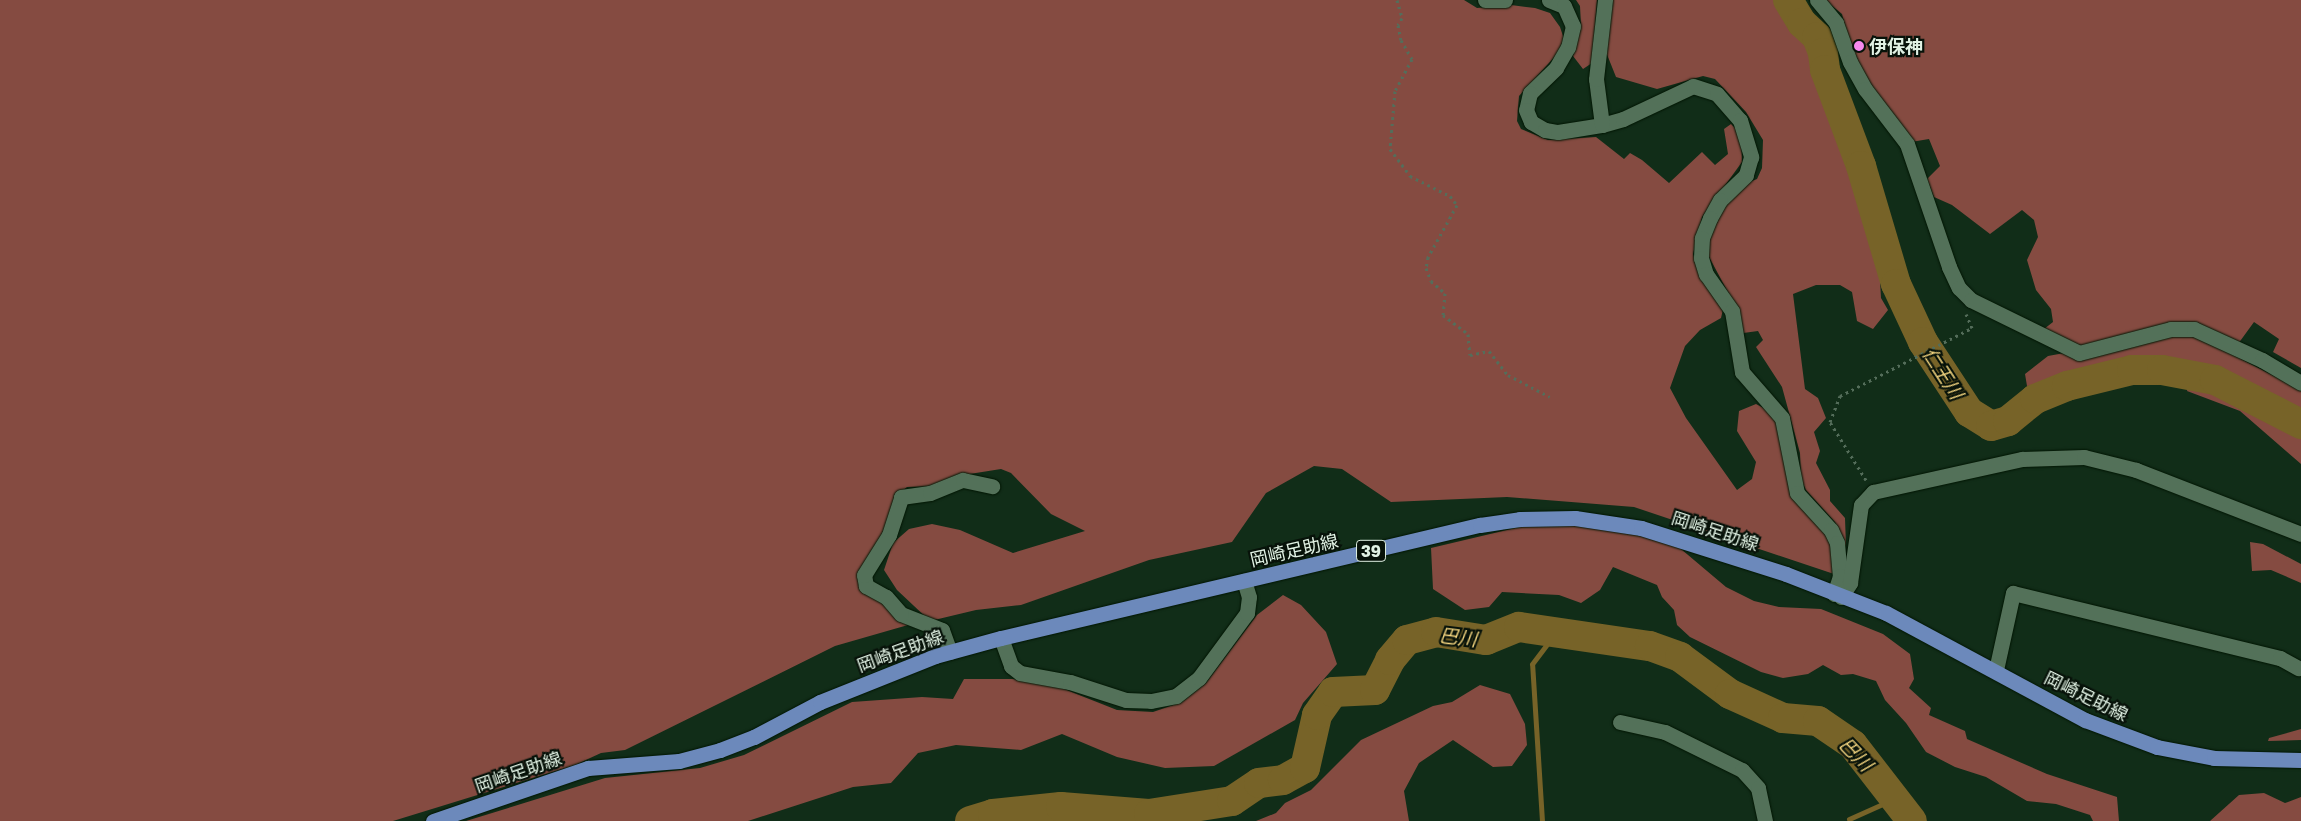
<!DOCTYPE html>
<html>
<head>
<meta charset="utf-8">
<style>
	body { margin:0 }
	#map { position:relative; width:2301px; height:821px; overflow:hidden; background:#112d18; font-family:"Golos Text","Noto Sans JP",sans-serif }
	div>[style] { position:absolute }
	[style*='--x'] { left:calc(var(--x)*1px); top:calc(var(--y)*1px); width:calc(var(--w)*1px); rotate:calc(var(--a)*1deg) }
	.forest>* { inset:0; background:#854b41 }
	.stream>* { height:5px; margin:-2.5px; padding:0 2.5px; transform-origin:2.5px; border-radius:2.5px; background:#776328 }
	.river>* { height:30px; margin:-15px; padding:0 15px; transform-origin:15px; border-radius:15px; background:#776328 }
	.path>* { height:3px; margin-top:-1.5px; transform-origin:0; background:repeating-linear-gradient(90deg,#546d5a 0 2.5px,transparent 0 6.5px) }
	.roads { filter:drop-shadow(0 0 1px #001503) drop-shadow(0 0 1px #001503) }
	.minor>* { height:15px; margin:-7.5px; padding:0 7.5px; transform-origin:7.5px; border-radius:7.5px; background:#537159 }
	.major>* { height:15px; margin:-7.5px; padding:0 7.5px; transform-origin:7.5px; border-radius:7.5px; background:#6c89bb }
	.dots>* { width:14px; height:14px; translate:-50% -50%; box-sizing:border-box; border:2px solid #071209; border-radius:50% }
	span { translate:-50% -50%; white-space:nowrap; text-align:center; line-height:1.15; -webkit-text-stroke:4.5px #071209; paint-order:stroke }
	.shield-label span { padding:1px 4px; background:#071209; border:1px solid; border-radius:4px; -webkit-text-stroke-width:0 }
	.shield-label { font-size:16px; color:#e1f2e4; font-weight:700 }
	.poi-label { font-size:18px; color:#e1f2e4; font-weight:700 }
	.left { translate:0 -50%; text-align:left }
	.street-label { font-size:18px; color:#e1f2e4 }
	.water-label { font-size:19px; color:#f5d680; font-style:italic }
</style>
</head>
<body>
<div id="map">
	<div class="forest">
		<div style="clip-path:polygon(0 0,1464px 0,1477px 8px,1511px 5px,1535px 8px,1550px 13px,1560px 27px,1564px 39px,1558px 53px,1519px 96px,1517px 121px,1521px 129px,1548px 140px,1596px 137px,1624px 159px,1630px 153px,1642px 160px,1669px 183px,1702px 152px,1715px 165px,1728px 154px,1724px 129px,1731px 124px,1741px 134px,1742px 162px,1702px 217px,1693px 254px,1700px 277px,1724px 305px,1721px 318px,1700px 330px,1685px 346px,1670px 388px,1686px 418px,1737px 490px,1752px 479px,1756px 462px,1737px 431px,1739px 411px,1756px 404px,1775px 414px,1788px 475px,1834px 540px,1834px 574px,1634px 507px,1507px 497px,1391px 502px,1342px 469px,1314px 466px,1266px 493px,1232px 542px,1149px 560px,1021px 605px,976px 610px,930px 621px,897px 590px,884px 570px,893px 543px,909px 529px,932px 524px,960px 530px,1013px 553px,1085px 531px,1051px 514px,1011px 473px,1001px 469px,957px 476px,939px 486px,907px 487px,896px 496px,886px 527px,862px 571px,892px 611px,908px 625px,835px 646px,625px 750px,601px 753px,575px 765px,393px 821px,0 821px)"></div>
		<div style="clip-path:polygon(1576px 0,1597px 0,1592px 63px,1583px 69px,1573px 56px,1581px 25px,1580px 6px)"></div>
		<div style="clip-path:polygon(1613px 0,1782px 0,1818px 56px,1819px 79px,1854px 164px,1863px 214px,1879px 262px,1881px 298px,1888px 310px,1873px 329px,1857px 321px,1852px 292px,1840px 285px,1816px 285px,1793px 294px,1805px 389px,1818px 398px,1826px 418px,1814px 432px,1820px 451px,1816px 463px,1830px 490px,1830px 501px,1845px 518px,1846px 546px,1835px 522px,1806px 490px,1801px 479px,1800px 453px,1782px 387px,1756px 347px,1763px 340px,1758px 331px,1736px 334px,1739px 313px,1707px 253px,1713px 219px,1742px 185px,1757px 179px,1762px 168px,1763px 140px,1746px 112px,1715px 79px,1703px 76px,1657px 89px,1616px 77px,1606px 52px)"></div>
		<div style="clip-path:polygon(1825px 0,2301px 0,2301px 368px,2273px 352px,2279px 339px,2254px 322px,2238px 344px,2195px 324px,2076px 347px,2044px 329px,2053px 322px,2051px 309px,2036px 290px,2027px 260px,2038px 237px,2034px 220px,2022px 210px,1990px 234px,1952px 205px,1934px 197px,1927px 179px,1940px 166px,1929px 139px,1911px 142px,1886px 110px,1852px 53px,1842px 14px)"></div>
		<div style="clip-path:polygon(2174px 333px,2196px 336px,2301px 390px,2301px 415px,2207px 372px,2180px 365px,2155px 363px,2084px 371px,2061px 383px,2027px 386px,2025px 374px,2048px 356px)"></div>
		<div style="clip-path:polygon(2189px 383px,2201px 384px,2301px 431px,2301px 464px,2240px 411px,2187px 391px)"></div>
		<div style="clip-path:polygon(1586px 519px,1675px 544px,1726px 587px,1754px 601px,1779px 607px,1821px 609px,1883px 634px,1910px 654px,1914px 679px,1909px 688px,1931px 708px,1929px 715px,1965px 731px,1967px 739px,2047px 774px,2117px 797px,2119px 821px,2093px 821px,2090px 815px,2056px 804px,2027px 801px,1986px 777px,1955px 767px,1926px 752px,1906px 723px,1885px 700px,1876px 681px,1853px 674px,1841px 675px,1823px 665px,1808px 674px,1783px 678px,1761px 672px,1690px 637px,1677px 625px,1674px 610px,1662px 597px,1657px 585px,1613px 567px,1600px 590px,1581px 603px,1559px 595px,1502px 592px,1489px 607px,1465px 610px,1433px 589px,1431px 548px,1528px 525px)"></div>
		<div style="clip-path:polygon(2250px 542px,2263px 544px,2301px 564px,2301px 583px,2271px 570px,2252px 571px)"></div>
		<div style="clip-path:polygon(1283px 595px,1301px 605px,1326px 632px,1337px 664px,1303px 703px,1295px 720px,1214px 766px,1165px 768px,1117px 757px,1062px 734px,1021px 750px,956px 745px,918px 753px,891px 783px,853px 787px,748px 821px,466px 821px,605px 778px,700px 768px,744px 755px,852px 702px,922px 697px,953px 699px,964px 679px,1013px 679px,1059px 687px,1117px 710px,1153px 712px,1182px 702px,1206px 683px,1257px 615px)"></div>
		<div style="clip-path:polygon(1480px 685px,1510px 694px,1525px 724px,1527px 745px,1512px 766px,1493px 767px,1453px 740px,1419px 763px,1404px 791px,1409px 821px,1256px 821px,1276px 813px,1285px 803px,1311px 790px,1361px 740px,1433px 706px,1452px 702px)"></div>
		<div style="clip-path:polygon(2301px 729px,2301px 740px,2268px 741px,2269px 738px)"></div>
		<div style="clip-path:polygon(2264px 793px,2285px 803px,2301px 797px,2301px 821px,2210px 821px,2239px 795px)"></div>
	</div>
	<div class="stream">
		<div style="--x:1849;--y:819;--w:49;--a:-24"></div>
		<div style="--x:1542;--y:821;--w:157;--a:-93.6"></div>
		<div style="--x:1532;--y:664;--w:38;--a:-53"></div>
	</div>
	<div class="river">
		<div style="--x:1788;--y:0;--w:27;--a:59"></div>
		<div style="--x:1802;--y:23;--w:21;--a:43"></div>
		<div style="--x:1817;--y:37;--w:17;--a:69"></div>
		<div style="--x:1823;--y:53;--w:17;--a:83"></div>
		<div style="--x:1825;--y:70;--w:103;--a:69.4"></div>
		<div style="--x:1861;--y:166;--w:123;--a:73.5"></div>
		<div style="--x:1896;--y:284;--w:64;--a:65"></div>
		<div style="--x:1923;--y:342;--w:84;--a:56.7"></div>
		<div style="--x:1969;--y:412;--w:26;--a:32"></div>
		<div style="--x:1991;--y:426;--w:18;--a:-16"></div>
		<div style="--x:2008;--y:421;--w:35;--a:-39"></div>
		<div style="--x:2035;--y:399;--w:35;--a:-22"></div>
		<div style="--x:2067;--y:386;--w:67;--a:-13.8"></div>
		<div style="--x:2132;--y:370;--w:30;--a:0"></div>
		<div style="--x:2162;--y:370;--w:54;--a:10.7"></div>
		<div style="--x:2215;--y:380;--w:97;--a:27.1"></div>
		<div style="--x:970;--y:821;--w:24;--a:-17"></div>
		<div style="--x:993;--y:814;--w:68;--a:-5.9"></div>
		<div style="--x:1061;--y:807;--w:88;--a:4.5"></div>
		<div style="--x:1149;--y:814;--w:84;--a:-8.9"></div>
		<div style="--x:1232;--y:801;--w:32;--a:-34"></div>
		<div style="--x:1259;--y:783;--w:24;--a:-7"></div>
		<div style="--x:1283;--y:780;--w:25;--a:-29"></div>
		<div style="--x:1305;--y:768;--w:54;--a:-77.2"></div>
		<div style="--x:1317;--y:715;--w:28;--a:-55"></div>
		<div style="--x:1333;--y:692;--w:42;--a:-2.7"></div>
		<div style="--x:1375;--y:690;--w:34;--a:-63"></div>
		<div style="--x:1390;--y:660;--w:26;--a:-50"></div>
		<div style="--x:1407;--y:640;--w:30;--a:-15"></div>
		<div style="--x:1436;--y:632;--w:51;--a:9.1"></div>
		<div style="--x:1486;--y:640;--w:35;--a:-22"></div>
		<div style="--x:1519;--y:627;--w:132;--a:8.3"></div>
		<div style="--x:1650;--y:646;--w:32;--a:20"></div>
		<div style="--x:1680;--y:657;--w:62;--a:36.5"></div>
		<div style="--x:1730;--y:694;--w:58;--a:24.4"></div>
		<div style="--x:1783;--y:718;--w:35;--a:5"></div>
		<div style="--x:1818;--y:721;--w:42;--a:34.4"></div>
		<div style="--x:1853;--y:745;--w:96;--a:52.2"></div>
	</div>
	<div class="path">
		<div style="--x:1397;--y:0;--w:19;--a:74"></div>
		<div style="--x:1402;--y:18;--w:8;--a:120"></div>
		<div style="--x:1398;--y:25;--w:15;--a:79"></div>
		<div style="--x:1401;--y:40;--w:22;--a:60"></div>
		<div style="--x:1412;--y:59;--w:36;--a:118"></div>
		<div style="--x:1395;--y:91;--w:58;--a:94.9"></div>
		<div style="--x:1390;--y:149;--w:34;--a:53"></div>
		<div style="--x:1410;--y:176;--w:45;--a:26.6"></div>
		<div style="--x:1450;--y:196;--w:11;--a:52"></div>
		<div style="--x:1457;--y:205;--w:60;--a:119.1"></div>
		<div style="--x:1428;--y:257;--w:11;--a:100"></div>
		<div style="--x:1426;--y:268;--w:14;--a:69"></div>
		<div style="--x:1431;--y:281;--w:18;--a:41"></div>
		<div style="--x:1445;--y:293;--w:22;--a:95"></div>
		<div style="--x:1443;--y:315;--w:31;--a:37"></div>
		<div style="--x:1468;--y:334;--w:21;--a:85"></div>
		<div style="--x:1470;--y:355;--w:19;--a:-12"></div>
		<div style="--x:1489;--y:351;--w:31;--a:52"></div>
		<div style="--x:1508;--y:375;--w:47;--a:27.6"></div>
		<div style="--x:1866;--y:480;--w:68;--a:-121.8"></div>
		<div style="--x:1830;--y:422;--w:28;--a:-69"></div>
		<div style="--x:1840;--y:396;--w:148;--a:-27.3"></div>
		<div style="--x:1972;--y:328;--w:15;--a:-113"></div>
	</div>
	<div class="roads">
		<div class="minor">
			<div style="--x:1485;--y:0;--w:20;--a:0"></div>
			<div style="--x:1549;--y:0;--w:16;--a:22"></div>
			<div style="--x:1564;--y:6;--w:22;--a:66"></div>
			<div style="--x:1573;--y:26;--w:22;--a:103"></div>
			<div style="--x:1568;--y:47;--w:24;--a:120"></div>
			<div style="--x:1556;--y:68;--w:36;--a:136"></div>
			<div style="--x:1530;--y:93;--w:17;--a:103"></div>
			<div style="--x:1526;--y:110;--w:13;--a:67"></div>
			<div style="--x:1531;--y:122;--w:16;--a:30"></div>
			<div style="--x:1545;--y:130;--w:13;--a:9"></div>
			<div style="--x:1558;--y:132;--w:45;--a:-9"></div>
			<div style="--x:1602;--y:125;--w:22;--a:-16"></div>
			<div style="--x:1623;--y:119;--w:77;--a:-25.2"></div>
			<div style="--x:1693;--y:86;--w:25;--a:18"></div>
			<div style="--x:1717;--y:94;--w:35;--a:49"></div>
			<div style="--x:1740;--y:120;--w:39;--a:73"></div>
			<div style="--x:1751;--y:157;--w:19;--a:106"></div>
			<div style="--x:1746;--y:175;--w:36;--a:136"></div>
			<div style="--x:1720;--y:200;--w:21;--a:119"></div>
			<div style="--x:1710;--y:218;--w:22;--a:112"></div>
			<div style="--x:1702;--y:238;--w:20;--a:93"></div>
			<div style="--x:1701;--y:258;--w:17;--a:73"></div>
			<div style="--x:1706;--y:274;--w:45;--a:54.9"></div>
			<div style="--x:1732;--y:311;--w:62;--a:80.7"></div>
			<div style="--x:1742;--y:372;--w:61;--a:49"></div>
			<div style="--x:1782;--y:418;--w:76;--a:78.7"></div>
			<div style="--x:1797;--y:493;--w:50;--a:47.4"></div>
			<div style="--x:1831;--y:530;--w:14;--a:65"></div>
			<div style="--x:1837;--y:543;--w:33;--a:85"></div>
			<div style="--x:1840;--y:576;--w:19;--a:108"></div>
			<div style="--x:1817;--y:0;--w:30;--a:50"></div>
			<div style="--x:1836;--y:23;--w:41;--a:70.3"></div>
			<div style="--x:1850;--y:62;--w:31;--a:61"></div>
			<div style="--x:1865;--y:89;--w:69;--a:52.6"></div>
			<div style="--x:1907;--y:144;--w:130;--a:71.1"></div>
			<div style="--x:1949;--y:267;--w:23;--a:65"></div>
			<div style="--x:1959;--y:288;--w:17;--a:45"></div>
			<div style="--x:1971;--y:300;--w:120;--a:26.1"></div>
			<div style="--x:2079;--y:353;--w:95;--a:-14.6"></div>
			<div style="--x:2171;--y:329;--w:23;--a:0"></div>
			<div style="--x:2194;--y:329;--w:75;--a:24.5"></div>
			<div style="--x:2262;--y:360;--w:45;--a:30.5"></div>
			<div style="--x:1602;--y:125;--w:46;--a:-97.4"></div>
			<div style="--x:1596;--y:79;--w:80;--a:-83.5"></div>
			<div style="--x:1841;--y:597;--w:17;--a:-57"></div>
			<div style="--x:1850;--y:583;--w:79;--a:-82"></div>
			<div style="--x:1861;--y:505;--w:18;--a:-47"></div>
			<div style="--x:1873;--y:492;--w:153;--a:-12.5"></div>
			<div style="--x:2022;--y:459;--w:62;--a:-1.8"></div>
			<div style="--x:2084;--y:457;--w:54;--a:14"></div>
			<div style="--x:2136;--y:470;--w:177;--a:21.2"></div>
			<div style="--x:1001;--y:638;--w:30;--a:70"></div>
			<div style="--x:1011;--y:666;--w:11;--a:38"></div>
			<div style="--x:1020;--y:673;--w:51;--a:10.2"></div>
			<div style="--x:1070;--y:682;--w:59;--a:17.8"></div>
			<div style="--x:1126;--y:700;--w:25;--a:2"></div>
			<div style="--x:1151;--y:701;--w:25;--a:-11"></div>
			<div style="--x:1176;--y:696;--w:29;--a:-38"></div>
			<div style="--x:1199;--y:678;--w:81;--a:-53.6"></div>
			<div style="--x:1247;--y:613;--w:16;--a:-83"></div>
			<div style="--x:1249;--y:597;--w:17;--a:-107"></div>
			<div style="--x:950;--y:652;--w:23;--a:-110"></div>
			<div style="--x:942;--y:630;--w:44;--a:-158.7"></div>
			<div style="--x:901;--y:614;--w:23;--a:-131"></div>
			<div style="--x:886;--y:597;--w:23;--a:-151"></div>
			<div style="--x:866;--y:586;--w:11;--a:-100"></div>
			<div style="--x:864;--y:575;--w:47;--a:-58"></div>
			<div style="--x:889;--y:535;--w:40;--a:-72"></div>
			<div style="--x:901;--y:497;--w:29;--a:-8"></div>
			<div style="--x:930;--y:493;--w:35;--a:-22"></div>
			<div style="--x:963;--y:480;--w:30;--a:12"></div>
			<div style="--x:1996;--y:670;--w:79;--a:-77.6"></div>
			<div style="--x:2013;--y:593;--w:275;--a:13.7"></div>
			<div style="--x:2280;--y:658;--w:21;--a:29"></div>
			<div style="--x:1620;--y:722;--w:46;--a:12.5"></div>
			<div style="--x:1665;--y:732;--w:86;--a:26.3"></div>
			<div style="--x:1742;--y:770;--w:24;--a:48"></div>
			<div style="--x:1758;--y:788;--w:34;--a:78"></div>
		</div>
		<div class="major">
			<div style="--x:433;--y:821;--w:164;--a:-18.9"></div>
			<div style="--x:588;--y:768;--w:91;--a:-4.4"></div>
			<div style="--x:679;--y:761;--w:42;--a:-15"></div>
			<div style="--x:720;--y:750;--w:36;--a:-21"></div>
			<div style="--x:754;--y:737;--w:75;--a:-27.9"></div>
			<div style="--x:820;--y:702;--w:124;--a:-21.8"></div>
			<div style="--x:935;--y:656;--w:68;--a:-15.3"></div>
			<div style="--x:1001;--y:638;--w:492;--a:-13.3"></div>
			<div style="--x:1480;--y:525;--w:40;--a:-8.5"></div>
			<div style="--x:1520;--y:519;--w:55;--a:-1"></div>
			<div style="--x:1575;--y:518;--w:67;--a:8.6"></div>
			<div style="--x:1641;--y:528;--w:152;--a:17.6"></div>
			<div style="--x:1786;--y:574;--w:107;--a:21.3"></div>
			<div style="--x:1886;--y:613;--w:226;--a:28.3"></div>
			<div style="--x:2085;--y:720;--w:77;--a:20.6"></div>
			<div style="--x:2157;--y:747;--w:58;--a:10.9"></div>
			<div style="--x:2214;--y:758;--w:87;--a:1.3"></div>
		</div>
	</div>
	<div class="dots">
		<div style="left:1859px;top:46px;background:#f689ee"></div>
	</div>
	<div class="shield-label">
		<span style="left:1371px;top:551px">39</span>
	</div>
	<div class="poi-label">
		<span class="left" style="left:1869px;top:46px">伊保神</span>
	</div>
	<div class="street-label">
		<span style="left:1715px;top:531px;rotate:18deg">岡崎足助線</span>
		<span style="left:1294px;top:550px;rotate:-13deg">岡崎足助線</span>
		<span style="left:900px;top:651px;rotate:-20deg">岡崎足助線</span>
		<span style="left:2086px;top:696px;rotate:26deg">岡崎足助線</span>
		<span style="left:518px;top:772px;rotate:-19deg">岡崎足助線</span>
	</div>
	<div class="water-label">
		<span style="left:1943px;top:373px;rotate:57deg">仁王川</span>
		<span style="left:1458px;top:637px;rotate:7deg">巴川</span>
		<span style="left:1856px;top:754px;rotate:46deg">巴川</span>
	</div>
</div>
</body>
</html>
